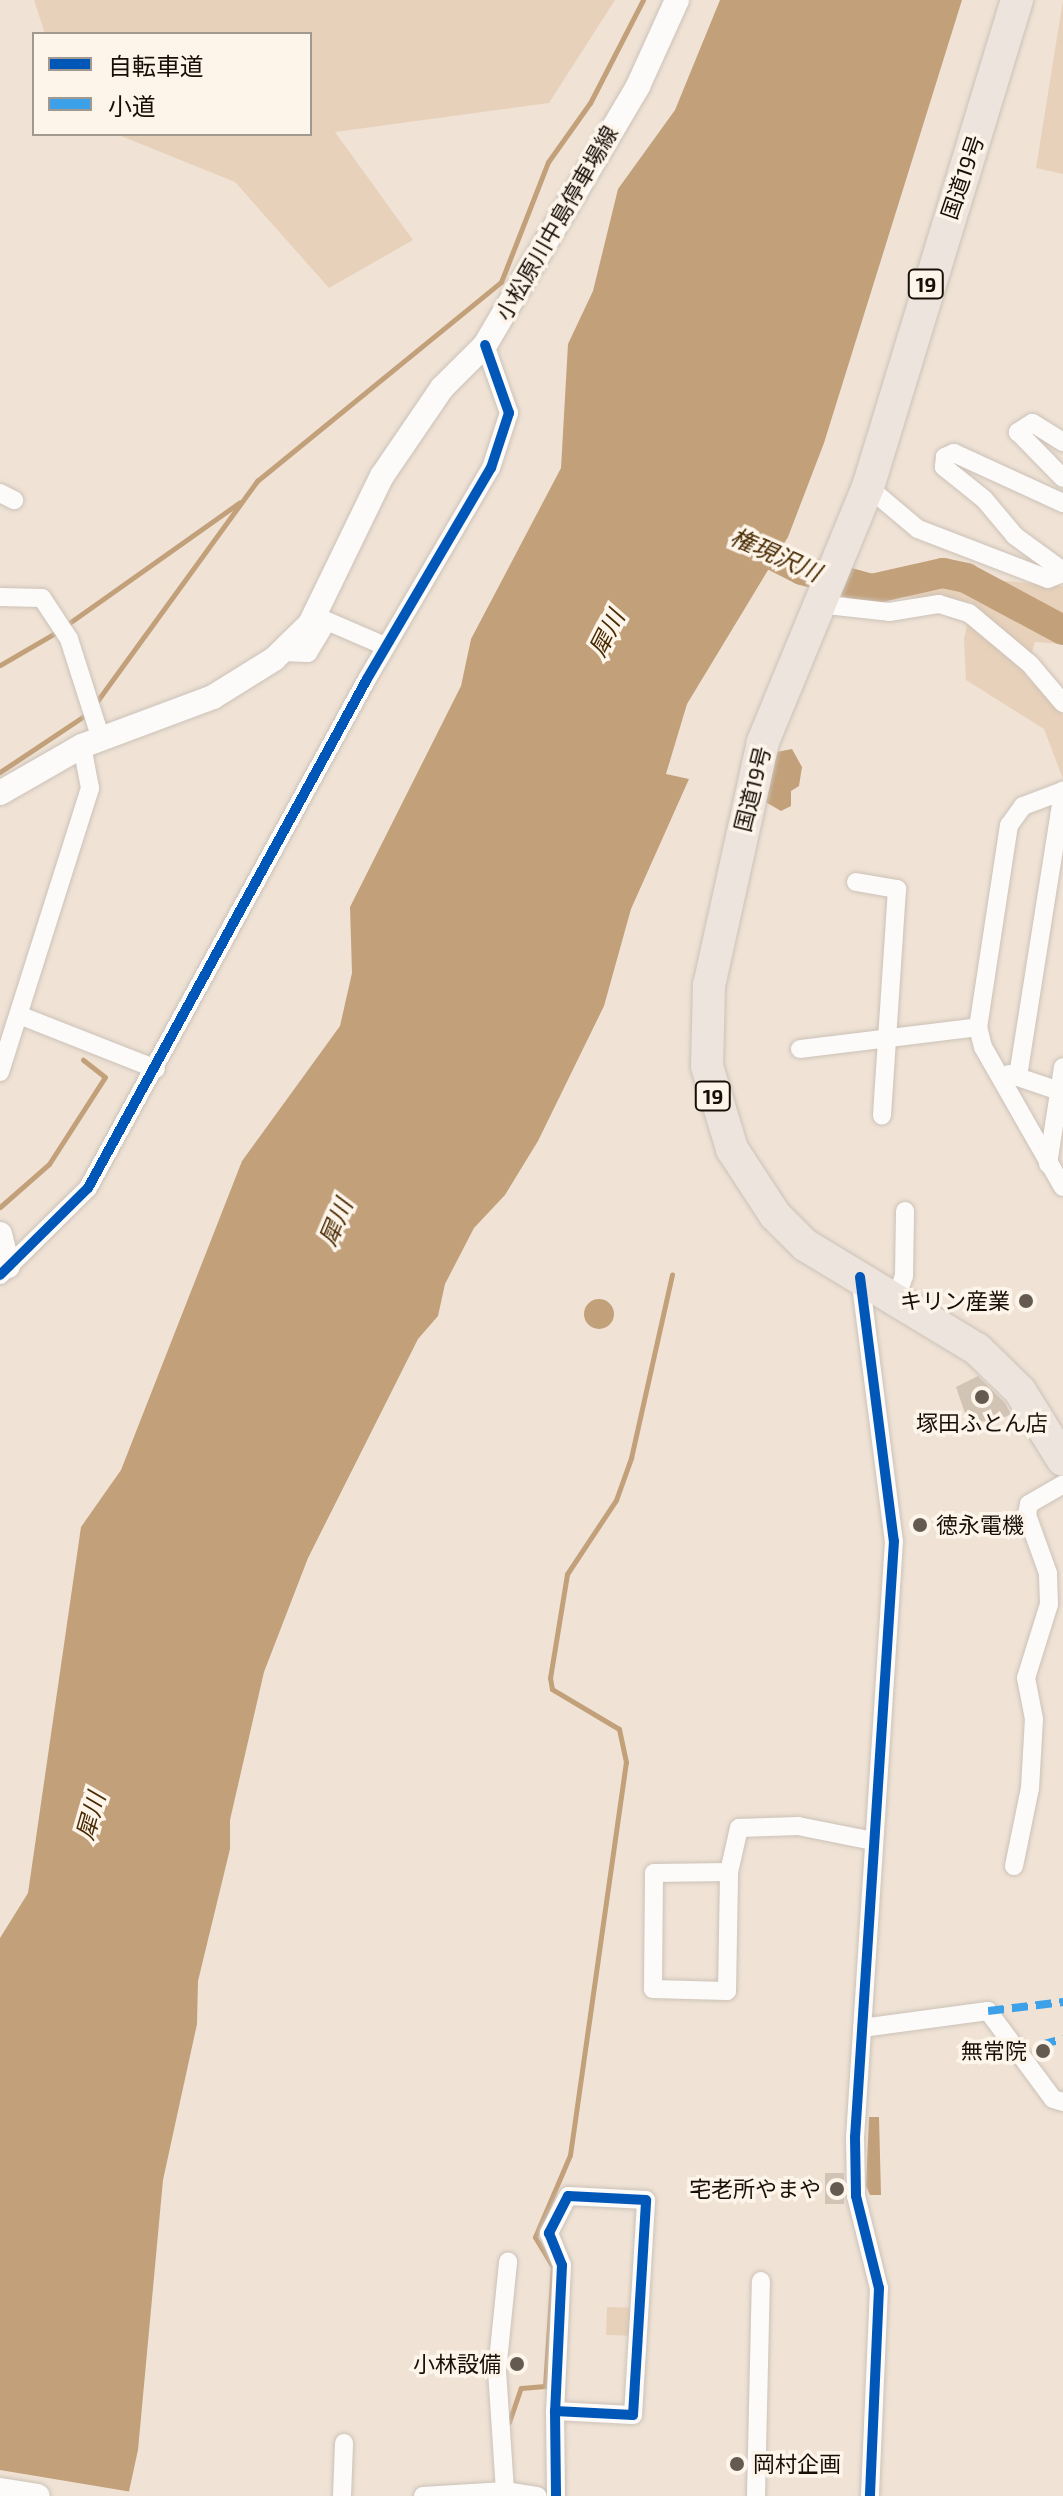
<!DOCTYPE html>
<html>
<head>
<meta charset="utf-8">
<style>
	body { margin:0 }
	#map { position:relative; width:1063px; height:2496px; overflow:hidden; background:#f0e3d6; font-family:"Exo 2","Noto Sans JP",sans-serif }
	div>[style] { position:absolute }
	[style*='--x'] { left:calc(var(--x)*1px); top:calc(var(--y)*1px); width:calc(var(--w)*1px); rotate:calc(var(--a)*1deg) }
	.green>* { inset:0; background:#e7d1ba; transform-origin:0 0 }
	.water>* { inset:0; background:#c2a07a }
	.round { border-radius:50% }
	.pier>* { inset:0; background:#f0e3d6 }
	.stream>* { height:5px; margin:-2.5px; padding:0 2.5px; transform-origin:2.5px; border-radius:2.5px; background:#c2a07a }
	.river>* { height:30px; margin:-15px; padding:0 15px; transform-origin:15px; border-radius:15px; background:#c2a07a }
	.building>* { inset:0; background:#d2c4b5; transform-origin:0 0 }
	.roads { filter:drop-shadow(0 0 2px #ccc2b8) drop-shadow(0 0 2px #ccc2b8) }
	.street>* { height:18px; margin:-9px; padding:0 9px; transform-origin:9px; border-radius:9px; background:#fdfbf9 }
	.secondary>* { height:24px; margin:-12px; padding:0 12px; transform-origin:12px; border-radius:12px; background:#fdfbf9 }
	.highway>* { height:32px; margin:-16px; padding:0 16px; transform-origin:16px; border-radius:16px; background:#ede5dd }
	.quiet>* { height:8px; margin-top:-4px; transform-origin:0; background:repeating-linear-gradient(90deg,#3da1e9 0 16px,transparent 0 24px) }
	.cycleway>* { height:10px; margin:-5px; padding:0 5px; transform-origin:5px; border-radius:5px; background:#0057b8 }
	.dots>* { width:22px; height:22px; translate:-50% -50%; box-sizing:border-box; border:4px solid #fdf4ea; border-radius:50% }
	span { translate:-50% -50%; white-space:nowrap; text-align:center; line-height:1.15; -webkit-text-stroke:7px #fdf4ea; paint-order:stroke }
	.shield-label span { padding:2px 6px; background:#fdf4ea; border:2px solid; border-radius:6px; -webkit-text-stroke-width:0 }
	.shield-label { font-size:20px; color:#181008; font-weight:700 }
	.street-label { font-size:22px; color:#181008 }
	.poi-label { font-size:22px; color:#181008 }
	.right { translate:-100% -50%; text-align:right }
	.left { translate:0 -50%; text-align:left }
	.water-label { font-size:24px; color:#492b02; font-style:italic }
	.legend { position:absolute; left:32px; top:32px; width:280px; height:104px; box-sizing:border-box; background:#fdf4ea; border:2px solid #a19990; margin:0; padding:10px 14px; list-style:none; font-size:24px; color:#181008 }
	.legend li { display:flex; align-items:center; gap:16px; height:40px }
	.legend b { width:40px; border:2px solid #a19990 }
</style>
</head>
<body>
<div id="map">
	<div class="green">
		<div style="clip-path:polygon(34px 0,615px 0,549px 103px,335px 132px,413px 240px,329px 288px,235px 182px,116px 134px,310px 134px,310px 34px,45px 34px)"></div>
		<div style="clip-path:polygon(1063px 0,1063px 174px,1036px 168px)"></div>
		<div style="clip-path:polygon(891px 571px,1063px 586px,1063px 644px,1035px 642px,1025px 675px,1063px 715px,1063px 779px,1044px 729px,966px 680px,964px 639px,972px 602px,889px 596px)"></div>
		<div style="left:607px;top:2307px;width:25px;height:28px;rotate:2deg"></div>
	</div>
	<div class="water">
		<div style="clip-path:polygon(720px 0,962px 0,824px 443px,788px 537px,687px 704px,666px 774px,689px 779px,631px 909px,604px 1006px,538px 1141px,505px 1195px,474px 1228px,445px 1284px,438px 1316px,418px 1339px,308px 1558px,264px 1672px,230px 1820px,230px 1849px,198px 1981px,197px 2024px,163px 2180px,138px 2450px,128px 2496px,0 2496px,0 1938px,28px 1893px,81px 1527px,121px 1470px,242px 1161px,340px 1026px,352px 973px,350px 907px,461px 686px,471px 639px,561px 468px,568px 344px,593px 291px,618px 189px,675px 110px)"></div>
		<div style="clip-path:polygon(792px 749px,802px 767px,799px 786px,791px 791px,791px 806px,781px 811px,762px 800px,777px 752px)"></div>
		<div class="round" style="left:584px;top:1299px;width:30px;height:30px"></div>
		<div style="clip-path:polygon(869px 2117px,879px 2117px,881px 2195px,870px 2195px,866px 2186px)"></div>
	</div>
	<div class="pier">
		<div style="clip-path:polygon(0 2470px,132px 2492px,132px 2496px,0 2496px)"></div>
	</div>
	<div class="stream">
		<div style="--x:65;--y:626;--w:214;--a:-35.3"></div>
		<div style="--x:0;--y:665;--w:66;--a:-30.1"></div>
		<div style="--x:95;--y:704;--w:276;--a:-54"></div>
		<div style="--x:257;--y:481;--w:315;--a:-39.2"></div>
		<div style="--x:501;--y:282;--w:129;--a:-68.6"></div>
		<div style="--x:548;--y:162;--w:72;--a:-54.6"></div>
		<div style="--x:590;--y:103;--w:116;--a:-62.8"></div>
		<div style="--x:0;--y:772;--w:105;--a:-33.7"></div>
		<div style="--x:0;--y:1207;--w:65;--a:-41.3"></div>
		<div style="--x:49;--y:1164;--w:103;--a:-57.2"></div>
		<div style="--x:105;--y:1077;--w:28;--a:-142"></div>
		<div style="--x:509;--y:2422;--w:36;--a:-71"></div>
		<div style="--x:521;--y:2388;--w:24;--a:-5"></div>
		<div style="--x:545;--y:2386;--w:119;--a:-86.2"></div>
		<div style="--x:553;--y:2267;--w:35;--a:-121"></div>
		<div style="--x:535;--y:2237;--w:89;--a:-66.9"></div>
		<div style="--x:570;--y:2155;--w:397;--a:-81.9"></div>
		<div style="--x:626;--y:1762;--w:34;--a:-102"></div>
		<div style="--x:619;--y:1729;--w:78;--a:-149.2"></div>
		<div style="--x:552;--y:1689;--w:11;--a:-100"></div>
		<div style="--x:550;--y:1678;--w:105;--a:-80.7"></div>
		<div style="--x:567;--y:1574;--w:89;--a:-56.5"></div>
		<div style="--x:616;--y:1500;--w:45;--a:-70.3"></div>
		<div style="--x:631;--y:1458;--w:188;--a:-77.4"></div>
	</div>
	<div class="river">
		<div style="--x:743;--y:540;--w:66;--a:27"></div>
		<div style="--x:802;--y:570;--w:73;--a:15.2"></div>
		<div style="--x:872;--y:589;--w:73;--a:-12.7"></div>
		<div style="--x:943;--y:573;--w:24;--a:12"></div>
		<div style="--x:966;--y:578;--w:110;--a:28.2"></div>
	</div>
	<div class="building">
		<div style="clip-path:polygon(978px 1376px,1005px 1403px,1011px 1414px,993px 1423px,967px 1419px,956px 1387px)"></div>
		<div style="left:825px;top:2173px;width:19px;height:31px"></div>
	</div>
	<div class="roads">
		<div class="street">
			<div style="--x:1063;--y:442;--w:36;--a:-148"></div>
			<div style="--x:1032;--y:423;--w:17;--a:147"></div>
			<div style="--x:1018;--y:432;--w:64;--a:45.6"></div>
			<div style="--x:868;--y:487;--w:65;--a:40"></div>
			<div style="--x:918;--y:529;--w:139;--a:21"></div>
			<div style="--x:1048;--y:579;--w:16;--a:-22"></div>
			<div style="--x:0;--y:493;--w:16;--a:27"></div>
			<div style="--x:1063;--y:503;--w:120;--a:-155.4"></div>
			<div style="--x:954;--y:453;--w:10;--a:156"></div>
			<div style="--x:945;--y:457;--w:10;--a:96"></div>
			<div style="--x:944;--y:467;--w:51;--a:38.7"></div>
			<div style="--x:984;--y:499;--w:48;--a:50"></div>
			<div style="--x:1015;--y:536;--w:59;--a:36.1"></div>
			<div style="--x:0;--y:597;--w:42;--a:1.4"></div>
			<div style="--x:42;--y:598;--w:49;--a:56.6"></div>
			<div style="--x:69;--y:639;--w:105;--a:72.3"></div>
			<div style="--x:818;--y:604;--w:71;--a:6.4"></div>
			<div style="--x:889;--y:612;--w:51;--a:-9.1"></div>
			<div style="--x:939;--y:604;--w:31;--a:17"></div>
			<div style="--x:969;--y:613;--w:80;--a:39.9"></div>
			<div style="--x:1030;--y:664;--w:51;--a:49.8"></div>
			<div style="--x:281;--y:652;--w:27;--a:2"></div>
			<div style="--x:308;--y:653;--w:37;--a:-59"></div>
			<div style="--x:327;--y:621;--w:63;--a:23.3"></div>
			<div style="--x:1063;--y:791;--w:43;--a:159.4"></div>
			<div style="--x:1023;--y:806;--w:24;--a:126"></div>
			<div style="--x:1009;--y:825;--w:204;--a:98.7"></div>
			<div style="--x:978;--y:1027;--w:21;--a:76"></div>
			<div style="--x:983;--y:1047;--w:161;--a:60.3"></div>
			<div style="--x:856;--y:882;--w:42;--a:9.7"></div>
			<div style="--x:897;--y:889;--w:227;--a:93.8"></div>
			<div style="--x:19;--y:1015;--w:147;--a:21.5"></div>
			<div style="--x:800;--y:1049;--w:179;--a:-7"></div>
			<div style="--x:0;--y:1072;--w:298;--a:-72.4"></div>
			<div style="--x:90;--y:788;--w:43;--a:-100.8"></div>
			<div style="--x:1009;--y:1074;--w:53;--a:18.8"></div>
			<div style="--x:1018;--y:1076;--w:289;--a:-81"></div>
			<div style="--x:1048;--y:1164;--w:98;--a:-81.2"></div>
			<div style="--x:0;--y:1275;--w:124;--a:-44.7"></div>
			<div style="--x:88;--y:1188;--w:580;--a:-61.27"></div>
			<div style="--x:367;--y:679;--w:245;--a:-59.6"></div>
			<div style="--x:491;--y:468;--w:58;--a:-71.9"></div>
			<div style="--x:509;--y:413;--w:72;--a:-109.4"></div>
			<div style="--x:860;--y:1277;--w:266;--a:82.7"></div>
			<div style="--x:894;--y:1541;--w:597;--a:93.74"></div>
			<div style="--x:855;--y:2137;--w:59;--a:89"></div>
			<div style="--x:856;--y:2196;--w:95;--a:76"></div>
			<div style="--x:879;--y:2288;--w:208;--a:92.5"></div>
			<div style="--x:897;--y:1297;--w:22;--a:-72"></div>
			<div style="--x:904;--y:1276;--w:65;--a:-89.1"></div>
			<div style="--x:1014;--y:1866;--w:80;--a:-78.4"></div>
			<div style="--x:1030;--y:1788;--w:69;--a:-86.7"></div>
			<div style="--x:1034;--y:1719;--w:42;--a:-101"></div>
			<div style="--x:1026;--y:1678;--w:77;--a:-72.7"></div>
			<div style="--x:1049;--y:1604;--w:31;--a:-92"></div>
			<div style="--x:1048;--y:1573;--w:62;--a:-109.9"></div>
			<div style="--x:1027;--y:1515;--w:11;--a:-80"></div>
			<div style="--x:1029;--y:1504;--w:39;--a:-30"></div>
			<div style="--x:729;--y:1872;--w:75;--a:179.2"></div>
			<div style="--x:654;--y:1873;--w:116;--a:90.5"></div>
			<div style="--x:653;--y:1989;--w:74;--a:1.5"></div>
			<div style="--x:727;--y:1991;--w:119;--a:-89"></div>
			<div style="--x:729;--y:1872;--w:45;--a:-77.2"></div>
			<div style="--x:739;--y:1828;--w:59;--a:-1.9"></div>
			<div style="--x:798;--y:1826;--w:76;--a:11.3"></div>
			<div style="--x:862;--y:2028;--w:127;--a:-7.7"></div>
			<div style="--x:988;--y:2011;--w:109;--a:53.5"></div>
			<div style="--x:1053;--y:2099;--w:10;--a:17"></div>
			<div style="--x:555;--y:2411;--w:78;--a:2.9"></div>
			<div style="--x:633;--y:2415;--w:215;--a:-86.5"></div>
			<div style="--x:646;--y:2200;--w:78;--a:-177.1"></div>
			<div style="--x:568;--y:2196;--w:42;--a:117.2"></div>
			<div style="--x:549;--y:2233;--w:35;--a:68"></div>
			<div style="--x:562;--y:2265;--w:146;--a:92.7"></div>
			<div style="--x:555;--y:2411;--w:85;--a:89.3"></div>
			<div style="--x:342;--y:2496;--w:53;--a:-87.8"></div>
			<div style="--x:423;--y:2496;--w:82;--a:-3.5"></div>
			<div style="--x:505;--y:2491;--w:120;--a:-93.8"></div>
			<div style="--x:497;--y:2371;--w:110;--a:-84.2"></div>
			<div style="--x:495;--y:2496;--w:11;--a:-27"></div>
			<div style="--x:505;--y:2491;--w:33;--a:9"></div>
			<div style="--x:756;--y:2496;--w:215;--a:-88.7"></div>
		</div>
		<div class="secondary">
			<div style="--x:0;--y:793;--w:95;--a:-29.8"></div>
			<div style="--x:82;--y:746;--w:140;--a:-20.5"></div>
			<div style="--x:213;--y:697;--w:72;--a:-31.9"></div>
			<div style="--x:274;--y:659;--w:50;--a:-44.2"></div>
			<div style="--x:310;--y:624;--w:165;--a:-64.1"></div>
			<div style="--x:382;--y:476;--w:107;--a:-55.7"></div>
			<div style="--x:442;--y:388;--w:61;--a:-45"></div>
			<div style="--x:485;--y:345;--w:301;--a:-59.4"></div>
			<div style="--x:638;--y:86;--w:94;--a:-65.6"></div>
			<div style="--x:0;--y:1234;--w:33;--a:76"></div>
			<div style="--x:0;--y:2490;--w:38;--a:9"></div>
		</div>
		<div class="highway">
			<div style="--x:1017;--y:0;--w:509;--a:107.01"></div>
			<div style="--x:868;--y:487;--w:276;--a:112.4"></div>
			<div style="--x:763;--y:742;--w:249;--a:102.5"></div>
			<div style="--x:709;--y:985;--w:81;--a:91.4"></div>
			<div style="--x:707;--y:1066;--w:87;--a:73.2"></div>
			<div style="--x:732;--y:1149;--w:79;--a:56.9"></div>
			<div style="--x:775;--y:1215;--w:42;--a:45"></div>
			<div style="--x:805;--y:1245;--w:201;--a:31.2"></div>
			<div style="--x:977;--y:1349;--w:60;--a:44.3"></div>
			<div style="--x:1020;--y:1391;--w:81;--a:58.1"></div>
		</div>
	</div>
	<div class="quiet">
		<div style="--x:988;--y:2011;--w:76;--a:-6.8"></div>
		<div style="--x:1040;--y:2045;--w:24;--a:-15"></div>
	</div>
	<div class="cycleway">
		<div style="--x:0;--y:1275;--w:124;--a:-44.7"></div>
		<div style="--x:88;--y:1188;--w:580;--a:-61.27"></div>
		<div style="--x:367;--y:679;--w:245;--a:-59.6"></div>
		<div style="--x:491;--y:468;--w:58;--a:-71.9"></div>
		<div style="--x:509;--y:413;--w:72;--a:-109.4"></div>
		<div style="--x:860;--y:1277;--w:266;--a:82.7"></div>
		<div style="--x:894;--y:1541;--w:597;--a:93.74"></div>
		<div style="--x:855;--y:2137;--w:59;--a:89"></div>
		<div style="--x:856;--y:2196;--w:95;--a:76"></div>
		<div style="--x:879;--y:2288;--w:208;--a:92.5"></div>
		<div style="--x:555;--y:2411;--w:78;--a:2.9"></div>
		<div style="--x:633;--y:2415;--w:215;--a:-86.5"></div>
		<div style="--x:646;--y:2200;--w:78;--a:-177.1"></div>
		<div style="--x:568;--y:2196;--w:42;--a:117.2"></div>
		<div style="--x:549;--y:2233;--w:35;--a:68"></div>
		<div style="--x:562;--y:2265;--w:146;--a:92.7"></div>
		<div style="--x:555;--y:2411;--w:85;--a:89.3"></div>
	</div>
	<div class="dots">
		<div style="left:1026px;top:1301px;background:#645a50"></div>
		<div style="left:982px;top:1397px;background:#645a50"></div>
		<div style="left:920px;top:1525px;background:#645a50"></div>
		<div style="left:1043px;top:2051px;background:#645a50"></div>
		<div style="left:837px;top:2189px;background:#645a50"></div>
		<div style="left:517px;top:2364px;background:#645a50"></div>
		<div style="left:737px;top:2464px;background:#645a50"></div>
	</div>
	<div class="shield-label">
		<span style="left:926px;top:284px">19</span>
		<span style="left:713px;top:1096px">19</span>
	</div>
	<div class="street-label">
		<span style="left:962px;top:177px;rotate:-71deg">国道19号</span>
		<span style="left:556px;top:223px;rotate:-60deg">小松原川中島停車場線</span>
		<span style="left:752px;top:789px;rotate:-76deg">国道19号</span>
	</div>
	<div class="poi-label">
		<span class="right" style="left:1010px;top:1301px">キリン産業</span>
		<span style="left:982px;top:1423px">塚田ふとん店</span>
		<span class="left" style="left:936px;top:1525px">徳永電機</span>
		<span class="right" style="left:1027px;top:2051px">無常院</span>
		<span class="right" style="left:821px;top:2189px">宅老所やまや</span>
		<span class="right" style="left:501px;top:2364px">小林設備</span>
		<span class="left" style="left:753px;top:2464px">岡村企画</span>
	</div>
	<div class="water-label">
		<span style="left:776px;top:554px;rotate:24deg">権現沢川</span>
		<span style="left:606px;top:633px;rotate:-63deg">犀川</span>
		<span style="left:335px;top:1222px;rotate:-67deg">犀川</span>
		<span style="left:90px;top:1816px;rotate:-74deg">犀川</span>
	</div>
	<ul class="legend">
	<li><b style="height:10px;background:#0057b8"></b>自転車道</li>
	<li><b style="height:10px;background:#3da1e9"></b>小道</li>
	</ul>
</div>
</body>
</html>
